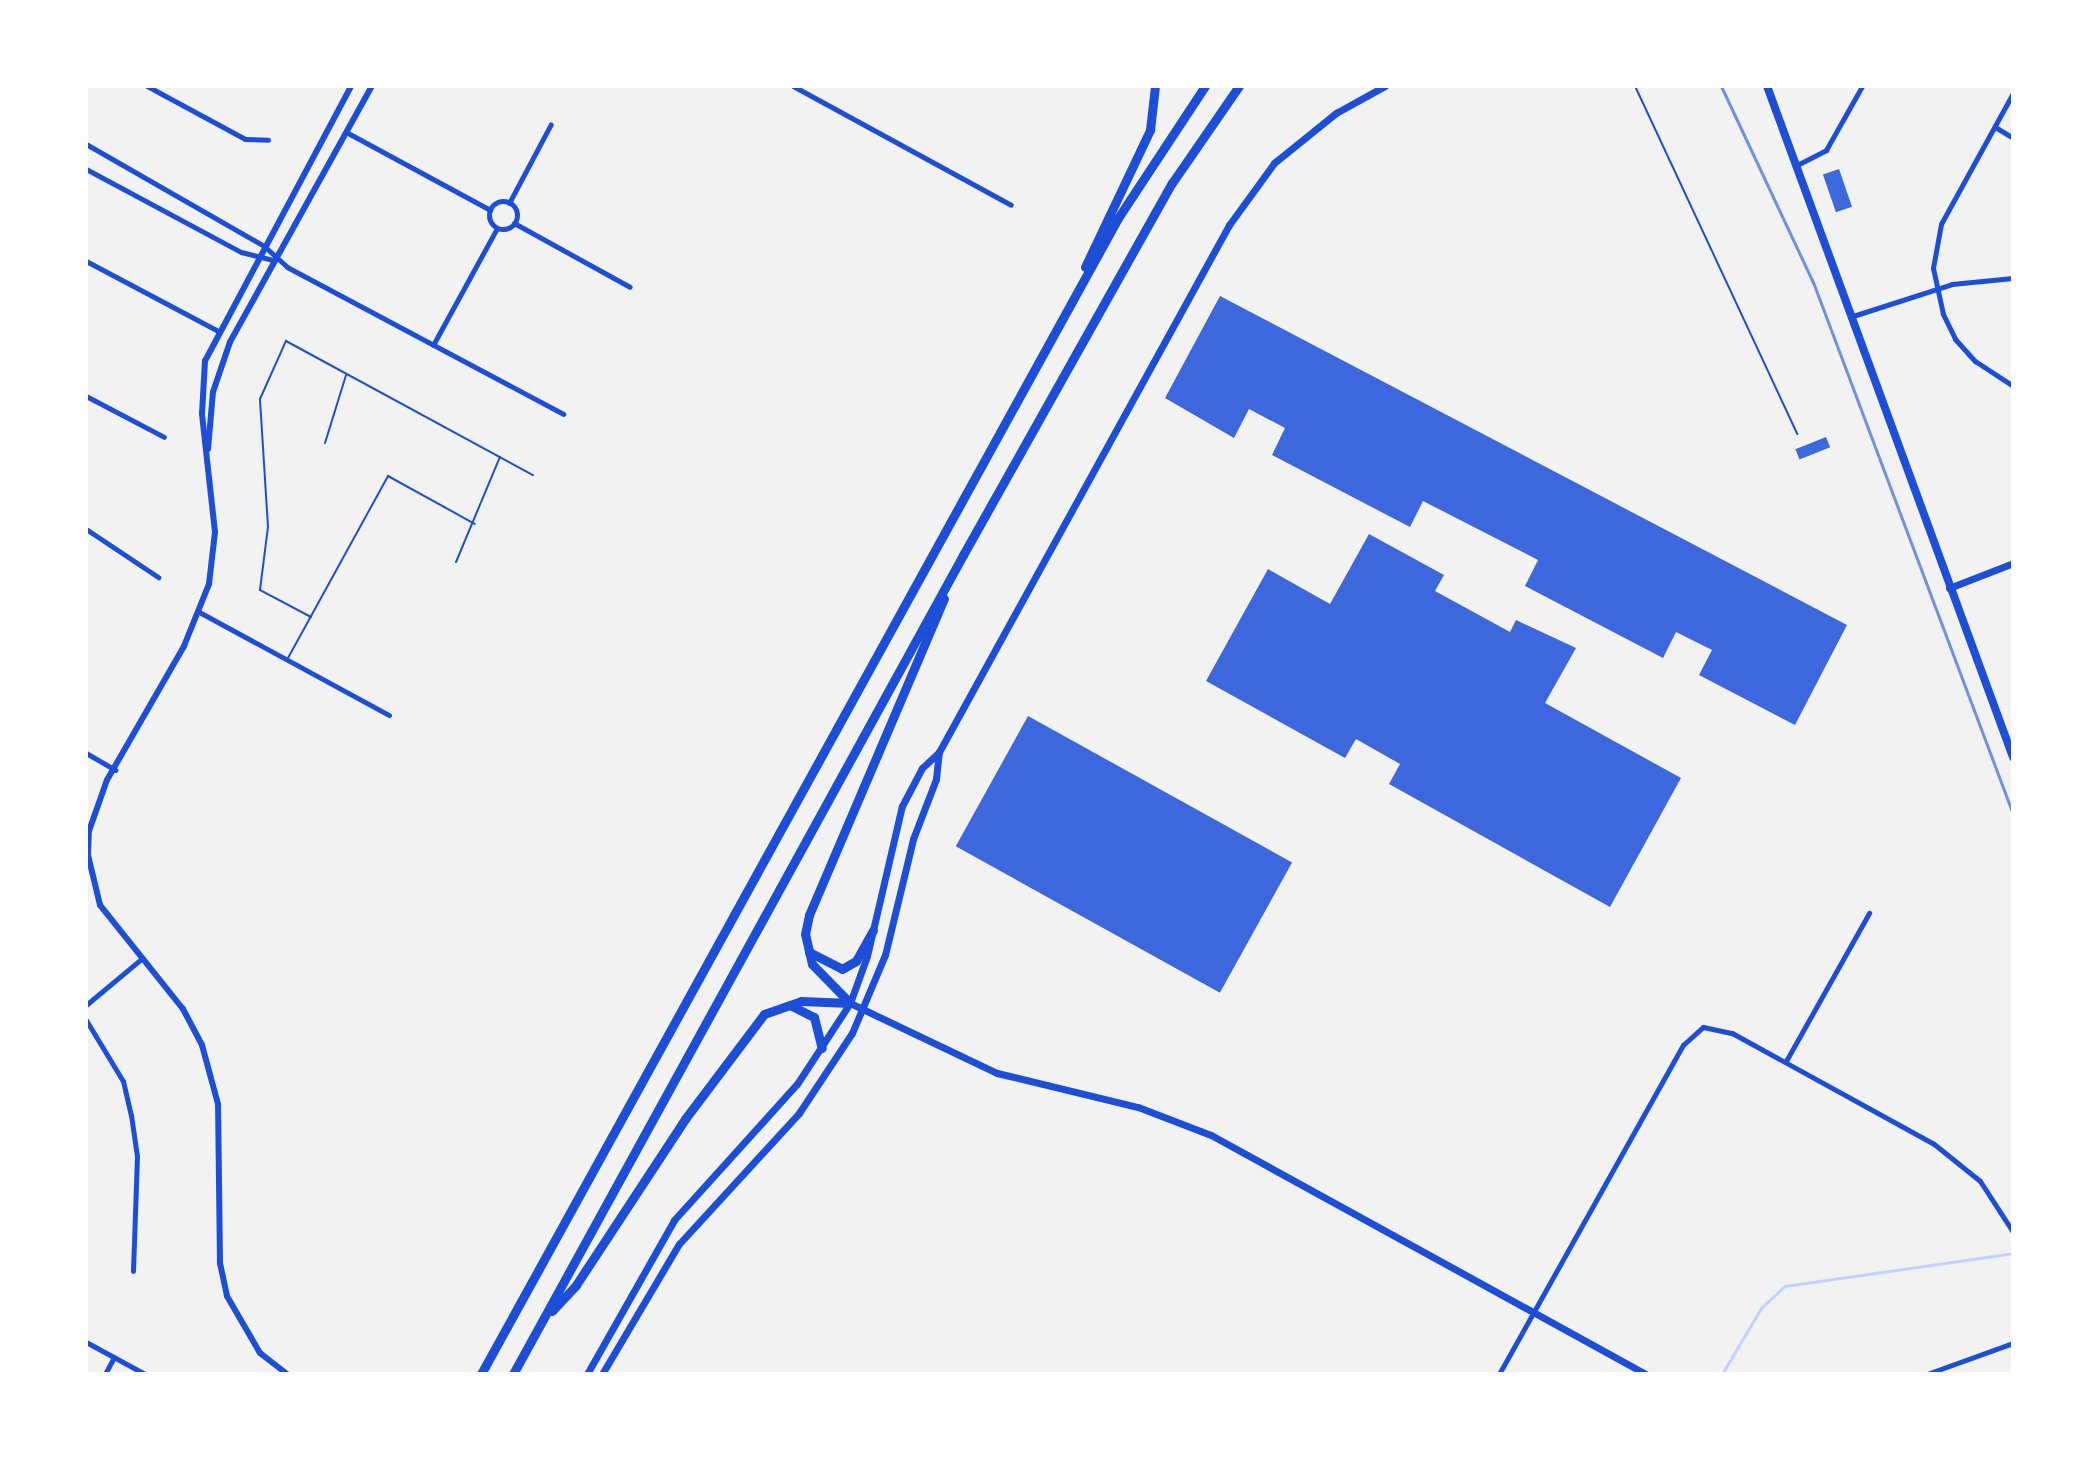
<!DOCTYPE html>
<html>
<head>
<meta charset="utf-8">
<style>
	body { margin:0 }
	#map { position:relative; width:2099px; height:1460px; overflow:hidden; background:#f2f2f2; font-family:Roboto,sans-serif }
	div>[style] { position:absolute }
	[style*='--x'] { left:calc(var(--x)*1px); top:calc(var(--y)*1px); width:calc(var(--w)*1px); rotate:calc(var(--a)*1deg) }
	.stream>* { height:3px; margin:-1.5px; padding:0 1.5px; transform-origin:1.5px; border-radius:1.5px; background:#bfd3fe }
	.building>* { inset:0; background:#3d67dc; transform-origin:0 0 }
	.service>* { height:2px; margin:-1px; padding:0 1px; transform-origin:1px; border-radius:1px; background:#1d4ed8 }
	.minor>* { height:5px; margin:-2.5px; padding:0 2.5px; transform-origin:2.5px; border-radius:2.5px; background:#1d4ed8 }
	.minor>.ring { margin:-2.5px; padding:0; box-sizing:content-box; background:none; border:5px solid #1d4ed8; border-radius:50% }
	.tertiary>* { height:6px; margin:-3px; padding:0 3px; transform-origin:3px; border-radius:3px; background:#1d4ed8 }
	.secondary>* { height:7px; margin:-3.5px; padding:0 3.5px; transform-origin:3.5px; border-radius:3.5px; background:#1d4ed8 }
	.primary>* { height:8px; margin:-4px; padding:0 4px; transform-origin:4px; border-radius:4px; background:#1d4ed8 }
	.motorway>* { height:9px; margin:-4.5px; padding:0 4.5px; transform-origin:4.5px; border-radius:4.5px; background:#1d4ed8 }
	.rail>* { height:3px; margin:-1.5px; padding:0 1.5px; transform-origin:1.5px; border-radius:1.5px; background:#7290e2 }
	span { translate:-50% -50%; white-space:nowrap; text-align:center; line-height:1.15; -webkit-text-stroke:6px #fff; paint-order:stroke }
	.frame { position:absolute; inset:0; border:88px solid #fff; pointer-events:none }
</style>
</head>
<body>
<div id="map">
	<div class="stream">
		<div style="--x:1722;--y:1374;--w:77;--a:-59.4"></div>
		<div style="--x:1761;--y:1308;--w:33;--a:-43"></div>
		<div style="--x:1785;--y:1286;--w:230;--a:-8.2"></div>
	</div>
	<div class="building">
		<div style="left:1839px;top:169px;width:40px;height:17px;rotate:71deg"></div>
		<div style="clip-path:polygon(1220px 296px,1847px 625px,1795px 725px,1699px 675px,1712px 650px,1676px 632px,1663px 658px,1525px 586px,1538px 560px,1423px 501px,1410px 527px,1272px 455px,1285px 428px,1249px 409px,1234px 438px,1165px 398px)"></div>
		<div style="left:1826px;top:437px;width:11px;height:33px;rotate:68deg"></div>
		<div style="clip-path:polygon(1369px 534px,1444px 575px,1435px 591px,1510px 632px,1516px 620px,1576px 648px,1545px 703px,1681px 778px,1610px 907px,1389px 784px,1400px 764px,1356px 739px,1345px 758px,1206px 681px,1268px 569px,1330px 604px)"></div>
		<div style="left:1028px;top:716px;width:302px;height:149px;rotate:29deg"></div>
	</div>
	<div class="service">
		<div style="--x:1635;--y:86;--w:384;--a:65"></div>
		<div style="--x:325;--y:443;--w:71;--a:-72.8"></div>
		<div style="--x:456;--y:562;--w:114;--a:-67.3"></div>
		<div style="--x:311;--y:617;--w:58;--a:-152.1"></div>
		<div style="--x:260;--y:590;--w:64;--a:-82.8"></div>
		<div style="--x:268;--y:527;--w:128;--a:-93.6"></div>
		<div style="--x:260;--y:399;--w:64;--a:-65.9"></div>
		<div style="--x:286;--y:341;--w:281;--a:28.5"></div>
		<div style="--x:288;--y:658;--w:208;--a:-61.2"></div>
		<div style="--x:388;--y:476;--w:99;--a:28.9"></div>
	</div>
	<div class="minor">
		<div style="--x:147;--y:86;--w:111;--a:28.4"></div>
		<div style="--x:245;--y:139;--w:23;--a:2"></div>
		<div style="--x:793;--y:86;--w:248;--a:28.6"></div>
		<div style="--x:2013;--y:93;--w:149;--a:118.8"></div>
		<div style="--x:1941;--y:224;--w:45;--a:100.3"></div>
		<div style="--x:1933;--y:268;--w:47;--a:77.7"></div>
		<div style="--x:1943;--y:314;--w:28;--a:64"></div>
		<div style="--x:1955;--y:339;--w:30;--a:48"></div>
		<div style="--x:1975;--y:361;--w:45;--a:33.3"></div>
		<div style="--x:1995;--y:127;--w:21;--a:31"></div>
		<div style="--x:346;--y:132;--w:164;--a:28.4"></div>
		<div style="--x:86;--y:144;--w:205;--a:29.8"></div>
		<div style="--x:264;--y:246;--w:31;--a:42"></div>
		<div style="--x:287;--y:267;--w:313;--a:28"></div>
		<div style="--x:1797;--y:165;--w:33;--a:-27"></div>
		<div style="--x:1826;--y:150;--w:73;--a:-60.6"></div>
		<div style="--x:86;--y:169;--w:176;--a:28.2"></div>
		<div style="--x:241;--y:252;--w:34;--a:14"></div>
		<div class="ring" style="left:489px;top:201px;width:23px;height:23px"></div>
		<div style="--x:509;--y:203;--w:89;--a:-62"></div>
		<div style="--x:514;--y:223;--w:132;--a:28.9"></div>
		<div style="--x:86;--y:261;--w:149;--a:27.9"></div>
		<div style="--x:1853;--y:316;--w:104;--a:-17.9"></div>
		<div style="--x:1952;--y:284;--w:61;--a:-5.6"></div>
		<div style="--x:433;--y:345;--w:133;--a:-61.3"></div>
		<div style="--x:86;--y:396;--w:88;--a:27.7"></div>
		<div style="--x:86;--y:529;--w:87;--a:33.7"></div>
		<div style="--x:201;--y:613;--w:214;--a:28.5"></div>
		<div style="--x:86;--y:753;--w:34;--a:30"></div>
		<div style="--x:86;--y:1005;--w:70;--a:-39.8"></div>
		<div style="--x:86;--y:1020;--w:71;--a:58.8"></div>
		<div style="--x:123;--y:1081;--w:35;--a:77"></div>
		<div style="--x:131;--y:1115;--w:41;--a:81.7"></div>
		<div style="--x:137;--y:1156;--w:115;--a:92"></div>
		<div style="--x:1786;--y:1061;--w:170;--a:-60.7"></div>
		<div style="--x:86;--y:1342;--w:67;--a:28.5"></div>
		<div style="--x:105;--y:1374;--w:19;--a:-62"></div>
		<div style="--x:1499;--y:1374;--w:377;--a:-60.8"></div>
		<div style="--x:1683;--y:1045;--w:27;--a:-42"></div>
		<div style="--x:1703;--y:1027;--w:30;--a:12"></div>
		<div style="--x:1732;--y:1033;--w:230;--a:28.8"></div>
		<div style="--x:1934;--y:1144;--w:59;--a:38.8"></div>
		<div style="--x:1980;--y:1181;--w:61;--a:57.1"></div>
		<div style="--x:1927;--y:1374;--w:91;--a:-19.8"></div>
	</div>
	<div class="tertiary">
		<div style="--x:208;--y:449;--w:57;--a:-85"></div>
		<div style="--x:213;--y:392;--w:53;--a:-71.2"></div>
		<div style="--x:230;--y:342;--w:293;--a:-61"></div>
		<div style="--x:287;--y:1374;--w:34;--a:-142"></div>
		<div style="--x:260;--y:1353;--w:66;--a:-120.1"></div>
		<div style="--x:227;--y:1296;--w:34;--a:-102"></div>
		<div style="--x:220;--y:1263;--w:159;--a:-90.7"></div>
		<div style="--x:218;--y:1104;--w:61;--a:-105.2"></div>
		<div style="--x:202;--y:1045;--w:41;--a:-117.8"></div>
		<div style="--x:183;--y:1009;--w:133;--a:-128.6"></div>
		<div style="--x:100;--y:905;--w:51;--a:-103.5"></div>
		<div style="--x:88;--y:855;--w:24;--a:-88"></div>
		<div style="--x:89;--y:831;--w:54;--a:-70.6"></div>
		<div style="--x:107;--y:780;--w:155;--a:-60.1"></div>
		<div style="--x:184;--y:646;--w:67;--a:-68"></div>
		<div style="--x:209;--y:584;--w:52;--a:-83.4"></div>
		<div style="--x:215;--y:532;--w:119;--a:-96.3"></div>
		<div style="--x:202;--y:414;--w:53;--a:-86.8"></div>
		<div style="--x:205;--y:361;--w:311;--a:-62"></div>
	</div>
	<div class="secondary">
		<div style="--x:1949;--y:588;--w:69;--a:-21.3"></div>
		<div style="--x:850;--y:1003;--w:163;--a:25.5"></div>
		<div style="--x:997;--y:1073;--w:145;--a:13.6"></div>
		<div style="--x:1138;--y:1107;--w:78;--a:21"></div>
		<div style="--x:1211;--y:1135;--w:496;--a:28.8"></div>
		<div style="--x:587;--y:1374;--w:177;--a:-60.5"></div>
		<div style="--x:674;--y:1220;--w:183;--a:-47.9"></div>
		<div style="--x:797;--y:1084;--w:97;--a:-56.8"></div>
		<div style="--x:850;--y:1003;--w:50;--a:-70.1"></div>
		<div style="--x:867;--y:956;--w:154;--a:-76.9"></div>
		<div style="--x:902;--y:806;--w:43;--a:-62.2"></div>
		<div style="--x:922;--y:768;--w:23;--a:-43"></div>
		<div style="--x:939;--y:752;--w:602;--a:-61.18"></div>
		<div style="--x:1229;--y:225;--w:77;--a:-54"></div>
		<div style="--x:1274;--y:163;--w:80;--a:-38.9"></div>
		<div style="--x:1336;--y:113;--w:56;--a:-28.9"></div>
		<div style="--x:602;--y:1374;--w:151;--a:-59.4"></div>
		<div style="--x:679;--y:1244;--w:178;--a:-47.5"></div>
		<div style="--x:799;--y:1113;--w:96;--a:-56.5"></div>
		<div style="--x:852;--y:1033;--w:85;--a:-67.1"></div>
		<div style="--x:885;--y:955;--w:119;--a:-76.4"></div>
		<div style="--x:913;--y:839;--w:64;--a:-69"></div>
		<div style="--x:936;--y:779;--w:27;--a:-84"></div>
	</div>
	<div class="primary">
		<div style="--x:1767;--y:86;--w:715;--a:69.87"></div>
	</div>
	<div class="motorway">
		<div style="--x:1085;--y:267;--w:152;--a:-64.6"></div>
		<div style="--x:1150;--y:130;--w:44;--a:-83.5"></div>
		<div style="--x:809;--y:952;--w:37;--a:27"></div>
		<div style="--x:842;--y:969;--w:16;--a:-30"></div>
		<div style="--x:856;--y:961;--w:35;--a:-61"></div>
		<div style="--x:850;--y:1003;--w:54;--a:-134.3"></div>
		<div style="--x:812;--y:964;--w:31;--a:-103"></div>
		<div style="--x:805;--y:934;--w:19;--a:-78"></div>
		<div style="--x:809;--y:915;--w:344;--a:-66.9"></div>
		<div style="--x:790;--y:1005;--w:27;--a:27"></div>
		<div style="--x:814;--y:1017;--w:32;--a:76"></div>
		<div style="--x:552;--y:1311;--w:35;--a:-47"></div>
		<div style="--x:576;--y:1285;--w:199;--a:-56.7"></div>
		<div style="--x:685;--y:1119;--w:131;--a:-53"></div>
		<div style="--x:764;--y:1014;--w:39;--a:-19"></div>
		<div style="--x:801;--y:1001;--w:49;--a:2.3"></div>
		<div style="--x:481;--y:1374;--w:1320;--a:-61.14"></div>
		<div style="--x:1118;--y:218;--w:158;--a:-56.6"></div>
		<div style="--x:513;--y:1374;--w:934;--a:-61.21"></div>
		<div style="--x:963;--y:555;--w:427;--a:-60.7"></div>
		<div style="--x:1172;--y:183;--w:118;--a:-55.4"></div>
	</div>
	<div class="rail">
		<div style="--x:1721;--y:86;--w:217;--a:64.9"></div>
		<div style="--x:1813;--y:282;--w:568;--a:69.4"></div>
	</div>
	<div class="frame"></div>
</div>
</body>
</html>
